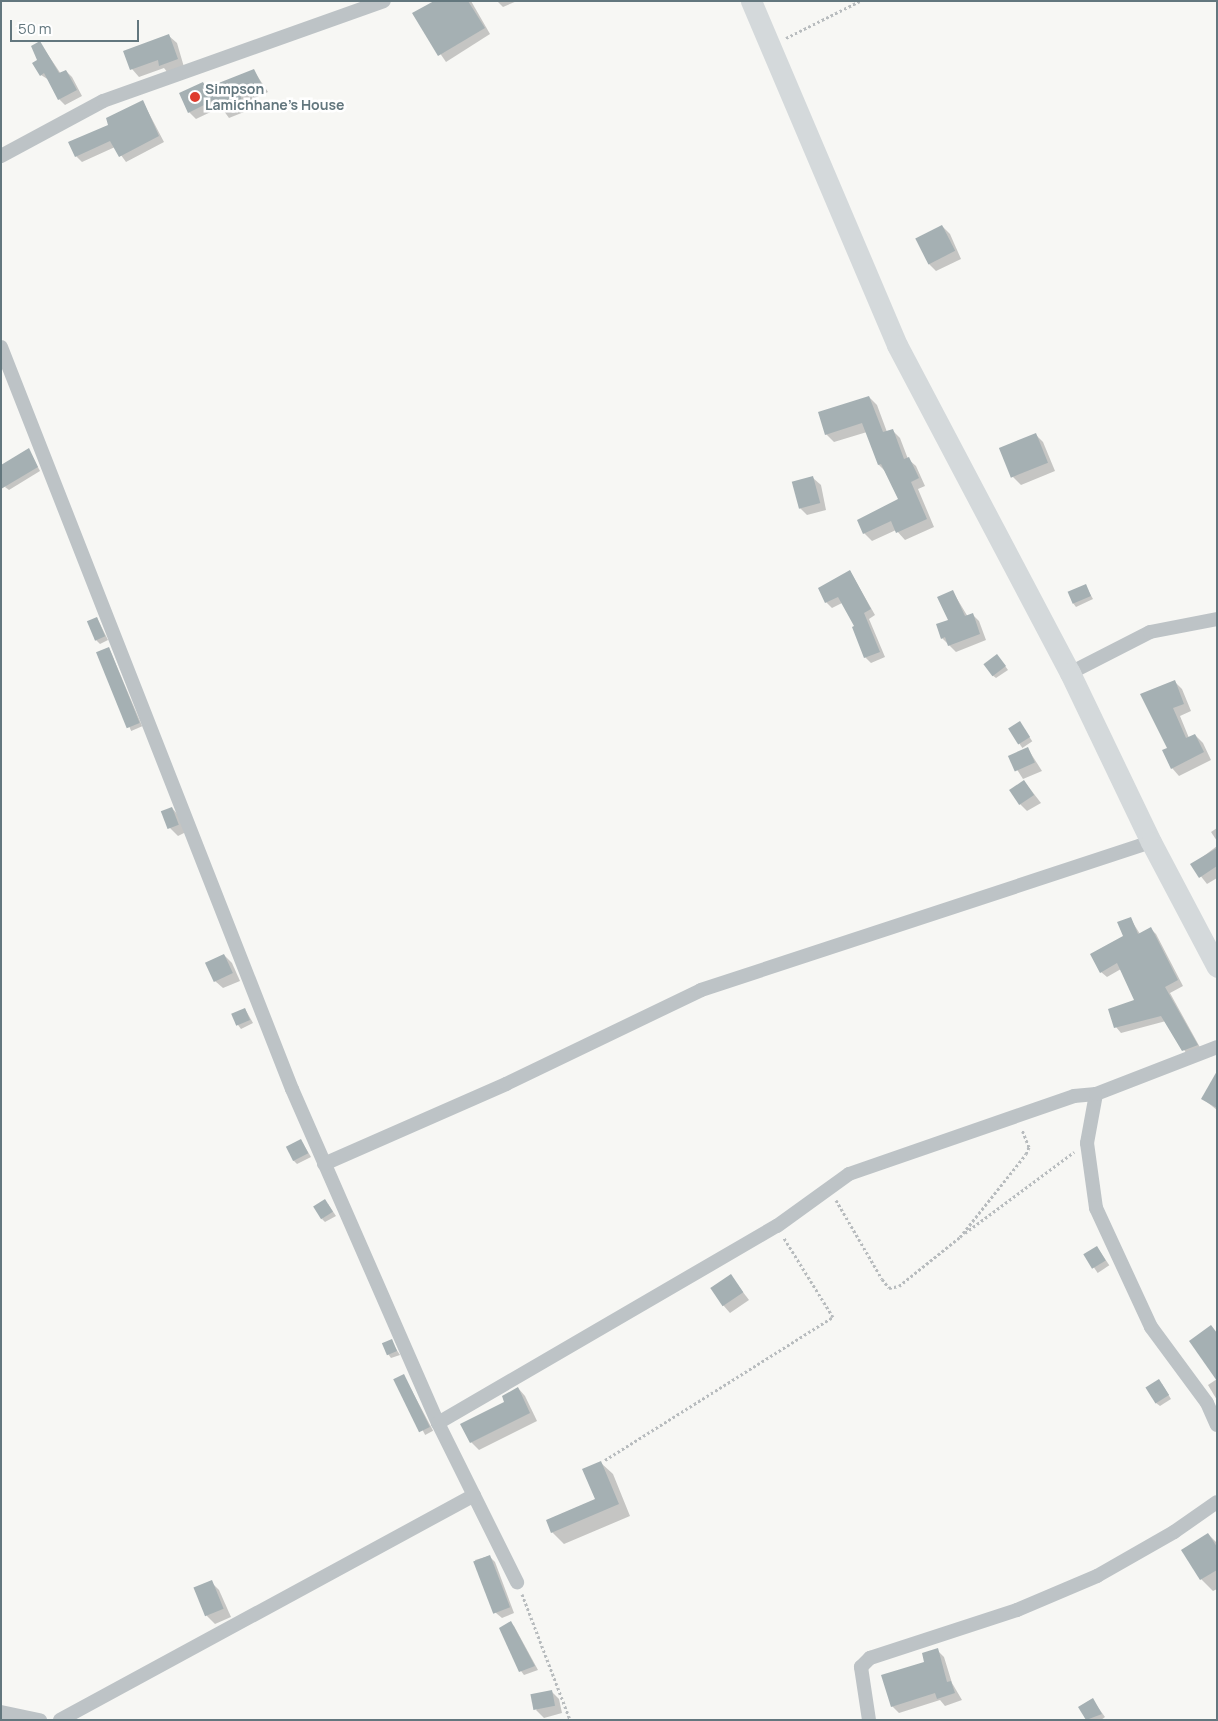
<!DOCTYPE html>
<html>
<head>
<meta charset="utf-8">
<style>
	body { margin:0 }
	#map { position:relative; width:1218px; height:1721px; overflow:hidden; background:#f7f7f4; font-family:Manrope,sans-serif }
	div>[style] { position:absolute }
	[style*='--x'] { left:calc(var(--x)*1px); top:calc(var(--y)*1px); width:calc(var(--w)*1px); rotate:calc(var(--a)*1deg) }
	.shadow>* { inset:0; background:#0003; transform-origin:0 0 }
	.building>* { inset:0; background:#a5b0b3; transform-origin:0 0 }
	.path>* { height:3px; margin-top:-1.5px; transform-origin:0; background:repeating-linear-gradient(90deg,#b8bcbe 0 2.5px,transparent 0 5px) }
	.minor>* { height:14px; margin:-7px; padding:0 7px; transform-origin:7px; border-radius:7px; background:#bdc3c6 }
	.primary>* { height:21px; margin:-10.5px; padding:0 10.5px; transform-origin:10.5px; border-radius:10.5px; background:#d4d9db }
	.dots>* { width:14px; height:14px; translate:-50% -50%; box-sizing:border-box; border:2px solid #fff; border-radius:50% }
	span { translate:-50% -50%; white-space:nowrap; text-align:center; line-height:1.15; -webkit-text-stroke:5px #fff; paint-order:stroke }
	.poi-label { font-size:14px; color:#63777e; font-weight:700 }
	.left { translate:0 -50%; text-align:left }
	.frame { position:absolute; inset:0; border:2px solid #63777e; pointer-events:none }
	.scale { position:absolute; left:10px; top:20px; width:129px; height:22px; box-sizing:border-box; border:2px solid #63777e; border-top:0; padding-left:6px; font-size:15px; line-height:18px; white-space:nowrap; color:#63777e; -webkit-text-stroke:4px #fff; paint-order:stroke }
</style>
</head>
<body>
<div id="map">
	<div class="shadow">
		<div style="clip-path:polygon(445px 1px,471px 1px,490px 34px,446px 62px,413px 14px)"></div>
		<div style="clip-path:polygon(497px 1px,517px 1px,503px 7px)"></div>
		<div style="clip-path:polygon(169px 36px,177px 43px,184px 67px,168px 73px,164px 68px,139px 77px,132px 69px)"></div>
		<div style="clip-path:polygon(40px 43px,61px 74px,66px 71px,72px 77px,82px 96px,65px 105px,59px 99px,49px 80px,41px 75px)"></div>
		<div style="clip-path:polygon(254px 71px,268px 92px,246px 102px,249px 110px,229px 118px,221px 107px,196px 119px,189px 112px,203px 83px,208px 88px)"></div>
		<div style="clip-path:polygon(143px 102px,164px 142px,126px 162px,115px 147px,82px 162px,76px 156px)"></div>
		<div style="clip-path:polygon(942px 226px,950px 234px,961px 259px,936px 271px,928px 263px)"></div>
		<div style="clip-path:polygon(869px 397px,877px 405px,887px 432px,892px 430px,900px 438px,908px 459px,916px 466px,925px 486px,918px 489px,934px 527px,905px 540px,896px 530px,872px 541px,864px 533px,899px 500px,886px 472px,879px 465px,867px 432px,834px 442px,826px 434px)"></div>
		<div style="clip-path:polygon(1035px 434px,1043px 442px,1055px 471px,1021px 485px,1013px 477px)"></div>
		<div style="clip-path:polygon(29px 450px,40px 471px,9px 490px,5px 487px)"></div>
		<div style="clip-path:polygon(813px 478px,821px 485px,826px 510px,807px 515px,799px 507px)"></div>
		<div style="clip-path:polygon(850px 571px,875px 615px,869px 619px,885px 657px,871px 663px,865px 657px,856px 627px,842px 603px,832px 608px,826px 602px)"></div>
		<div style="clip-path:polygon(1085px 585px,1093px 599px,1076px 607px,1073px 603px)"></div>
		<div style="clip-path:polygon(953px 592px,968px 617px,973px 615px,979px 621px,986px 640px,956px 652px,942px 638px,949px 621px)"></div>
		<div style="clip-path:polygon(97px 618px,108px 640px,100px 644px,96px 640px)"></div>
		<div style="left:109px;top:648px;width:85px;height:12px;rotate:67deg"></div>
		<div style="clip-path:polygon(1000px 659px,1008px 670px,996px 678px,992px 675px)"></div>
		<div style="clip-path:polygon(1175px 682px,1182px 689px,1191px 711px,1180px 716px,1189px 738px,1195px 735px,1203px 743px,1211px 760px,1179px 776px,1172px 768px,1169px 749px)"></div>
		<div style="left:1020px;top:723px;width:22px;height:12px;rotate:56deg"></div>
		<div style="clip-path:polygon(1028px 749px,1042px 771px,1023px 779px,1009px 757px)"></div>
		<div style="clip-path:polygon(1024px 781px,1041px 803px,1027px 811px,1020px 804px)"></div>
		<div style="clip-path:polygon(172px 808px,179px 816px,186px 832px,178px 836px,170px 828px)"></div>
		<div style="clip-path:polygon(1217px 828px,1217px 841px,1211px 832px)"></div>
		<div style="clip-path:polygon(1217px 846px,1217px 878px,1207px 884px,1192px 865px)"></div>
		<div style="clip-path:polygon(1130px 918px,1140px 934px,1151px 929px,1156px 934px,1183px 986px,1170px 993px,1202px 1051px,1188px 1056px,1166px 1021px,1121px 1033px,1116px 1027px,1136px 1000px,1121px 969px,1107px 977px,1101px 972px,1125px 937px)"></div>
		<div style="clip-path:polygon(224px 955px,232px 963px,240px 981px,223px 988px,215px 981px)"></div>
		<div style="clip-path:polygon(245px 1009px,253px 1023px,241px 1029px,238px 1025px)"></div>
		<div style="clip-path:polygon(1217px 1093px,1217px 1110px,1203px 1099px)"></div>
		<div style="clip-path:polygon(301px 1140px,311px 1157px,297px 1164px,293px 1160px)"></div>
		<div style="clip-path:polygon(328px 1204px,336px 1216px,325px 1222px,322px 1219px)"></div>
		<div style="left:1097px;top:1247px;width:22px;height:14px;rotate:56deg"></div>
		<div style="clip-path:polygon(730px 1275px,749px 1300px,730px 1313px,723px 1305px)"></div>
		<div style="clip-path:polygon(391px 1341px,400px 1355px,391px 1358px,388px 1354px)"></div>
		<div style="left:404px;top:1376px;width:62px;height:9px;rotate:62deg"></div>
		<div style="clip-path:polygon(1217px 1379px,1217px 1400px,1208px 1385px)"></div>
		<div style="clip-path:polygon(1162px 1384px,1171px 1399px,1160px 1406px,1156px 1403px)"></div>
		<div style="clip-path:polygon(518px 1388px,525px 1396px,537px 1421px,479px 1450px,471px 1442px)"></div>
		<div style="clip-path:polygon(601px 1463px,613px 1474px,630px 1516px,564px 1544px,552px 1532px,596px 1500px)"></div>
		<div style="clip-path:polygon(1208px 1534px,1217px 1543px,1217px 1589px,1213px 1591px,1201px 1579px)"></div>
		<div style="clip-path:polygon(489px 1556px,495px 1562px,514px 1613px,502px 1618px,496px 1613px,475px 1560px)"></div>
		<div style="clip-path:polygon(211px 1582px,219px 1590px,231px 1617px,215px 1624px,207px 1616px,195px 1589px)"></div>
		<div style="clip-path:polygon(510px 1623px,514px 1626px,538px 1670px,524px 1675px,521px 1671px)"></div>
		<div style="clip-path:polygon(937px 1650px,944px 1657px,952px 1683px,962px 1700px,945px 1706px,940px 1700px,899px 1713px,892px 1706px)"></div>
		<div style="clip-path:polygon(551px 1691px,559px 1699px,562px 1713px,544px 1718px,536px 1710px)"></div>
		<div style="clip-path:polygon(1092px 1699px,1105px 1717px,1101px 1720px,1087px 1720px,1079px 1707px)"></div>
	</div>
	<div class="building">
		<div style="clip-path:polygon(434px 1px,468px 1px,485px 28px,438px 56px,412px 13px)"></div>
		<div style="clip-path:polygon(169px 34px,178px 59px,159px 66px,158px 60px,130px 70px,123px 51px)"></div>
		<div style="clip-path:polygon(40px 41px,59px 73px,66px 70px,77px 90px,58px 100px,44px 73px,40px 76px,32px 63px,37px 60px,31px 46px)"></div>
		<div style="clip-path:polygon(254px 69px,262px 85px,240px 95px,243px 103px,221px 112px,216px 99px,188px 113px,179px 93px,203px 82px,206px 88px)"></div>
		<div style="clip-path:polygon(143px 100px,159px 136px,119px 157px,110px 141px,75px 157px,68px 142px,108px 125px,106px 118px)"></div>
		<div style="left:942px;top:225px;width:29px;height:30px;rotate:63deg"></div>
		<div style="clip-path:polygon(869px 396px,883px 432px,893px 429px,904px 459px,909px 457px,919px 478px,911px 482px,927px 519px,896px 533px,891px 521px,863px 534px,857px 520px,898px 499px,881px 464px,878px 465px,862px 423px,825px 435px,818px 412px)"></div>
		<div style="left:1036px;top:433px;width:32px;height:40px;rotate:68deg"></div>
		<div style="clip-path:polygon(29px 448px,38px 467px,1px 489px,1px 465px)"></div>
		<div style="left:813px;top:476px;width:28px;height:22px;rotate:75deg"></div>
		<div style="clip-path:polygon(850px 570px,871px 609px,864px 613px,880px 652px,864px 658px,852px 627px,854px 626px,838px 597px,825px 603px,818px 588px)"></div>
		<div style="left:1086px;top:584px;width:13px;height:20px;rotate:67deg"></div>
		<div style="clip-path:polygon(953px 590px,965px 616px,973px 613px,980px 634px,948px 646px,945px 637px,941px 639px,936px 624px,948px 620px,937px 597px)"></div>
		<div style="left:97px;top:617px;width:21px;height:11px;rotate:67deg"></div>
		<div style="left:109px;top:647px;width:82px;height:14px;rotate:68deg"></div>
		<div style="left:997px;top:654px;width:15px;height:17px;rotate:53deg"></div>
		<div style="clip-path:polygon(1175px 680px,1184px 704px,1173px 708px,1186px 738px,1195px 734px,1204px 752px,1171px 769px,1162px 750px,1167px 748px,1140px 694px)"></div>
		<div style="left:1020px;top:721px;width:19px;height:14px;rotate:58deg"></div>
		<div style="left:1028px;top:747px;width:17px;height:22px;rotate:66deg"></div>
		<div style="left:1024px;top:780px;width:18px;height:18px;rotate:56deg"></div>
		<div style="left:172px;top:807px;width:19px;height:12px;rotate:69deg"></div>
		<div style="clip-path:polygon(1217px 848px,1217px 866px,1199px 878px,1190px 864px)"></div>
		<div style="clip-path:polygon(1131px 917px,1138px 934px,1151px 927px,1178px 980px,1165px 987px,1198px 1045px,1182px 1051px,1161px 1016px,1114px 1028px,1108px 1009px,1134px 1000px,1117px 963px,1100px 973px,1090px 954px,1123px 936px,1117px 922px)"></div>
		<div style="left:224px;top:954px;width:21px;height:21px;rotate:65deg"></div>
		<div style="left:245px;top:1008px;width:13px;height:15px;rotate:67deg"></div>
		<div style="clip-path:polygon(1217px 1071px,1217px 1108px,1201px 1099px)"></div>
		<div style="left:301px;top:1139px;width:16px;height:17px;rotate:63deg"></div>
		<div style="left:325px;top:1199px;width:15px;height:14px;rotate:58deg"></div>
		<div style="left:1097px;top:1246px;width:17px;height:16px;rotate:59deg"></div>
		<div style="left:731px;top:1274px;width:22px;height:25px;rotate:56deg"></div>
		<div style="clip-path:polygon(1211px 1325px,1217px 1333px,1217px 1381px,1189px 1341px)"></div>
		<div style="left:392px;top:1339px;width:13px;height:11px;rotate:67deg"></div>
		<div style="left:404px;top:1374px;width:59px;height:12px;rotate:64deg"></div>
		<div style="left:1159px;top:1379px;width:19px;height:16px;rotate:58deg"></div>
		<div style="clip-path:polygon(518px 1387px,530px 1413px,470px 1443px,460px 1424px,504px 1402px,502px 1396px)"></div>
		<div style="clip-path:polygon(601px 1461px,619px 1504px,551px 1533px,546px 1520px,595px 1499px,582px 1469px)"></div>
		<div style="clip-path:polygon(1208px 1533px,1217px 1547px,1217px 1570px,1200px 1580px,1181px 1550px)"></div>
		<div style="left:490px;top:1555px;width:56px;height:18px;rotate:69deg"></div>
		<div style="left:212px;top:1580px;width:31px;height:20px;rotate:68deg"></div>
		<div style="clip-path:polygon(511px 1621px,535px 1666px,519px 1672px,499px 1628px)"></div>
		<div style="clip-path:polygon(938px 1648px,947px 1682px,951px 1681px,955px 1693px,937px 1699px,935px 1693px,891px 1707px,881px 1675px,924px 1662px,922px 1653px)"></div>
		<div style="left:552px;top:1690px;width:16px;height:22px;rotate:79deg"></div>
		<div style="clip-path:polygon(1093px 1698px,1102px 1714px,1086px 1720px,1078px 1707px)"></div>
	</div>
	<div class="path">
		<div style="--x:786;--y:38;--w:83;--a:-26.6"></div>
		<div style="--x:836;--y:1200;--w:91;--a:59.8"></div>
		<div style="--x:882;--y:1279;--w:11;--a:52"></div>
		<div style="--x:889;--y:1288;--w:10;--a:-11"></div>
		<div style="--x:899;--y:1286;--w:78;--a:-38.8"></div>
		<div style="--x:960;--y:1237;--w:106;--a:-51.5"></div>
		<div style="--x:1026;--y:1154;--w:8;--a:-67"></div>
		<div style="--x:1029;--y:1147;--w:18;--a:-112"></div>
		<div style="--x:965;--y:1233;--w:136;--a:-36.6"></div>
		<div style="--x:605;--y:1460;--w:269;--a:-32.1"></div>
		<div style="--x:833;--y:1317;--w:93;--a:-121.8"></div>
		<div style="--x:522;--y:1594;--w:135;--a:69.1"></div>
	</div>
	<div class="minor">
		<div style="--x:1;--y:156;--w:116;--a:-28.3"></div>
		<div style="--x:103;--y:101;--w:298;--a:-19.6"></div>
		<div style="--x:1;--y:347;--w:797;--a:68.59"></div>
		<div style="--x:292;--y:1089;--w:365;--a:66.4"></div>
		<div style="--x:438;--y:1423;--w:178;--a:63.6"></div>
		<div style="--x:1070;--y:673;--w:90;--a:-27.1"></div>
		<div style="--x:1150;--y:632;--w:68;--a:-11"></div>
		<div style="--x:1096;--y:1094;--w:50;--a:100.4"></div>
		<div style="--x:1087;--y:1143;--w:66;--a:82.1"></div>
		<div style="--x:1096;--y:1208;--w:131;--a:65.2"></div>
		<div style="--x:1151;--y:1327;--w:94;--a:53.6"></div>
		<div style="--x:1207;--y:1403;--w:24;--a:66"></div>
		<div style="--x:324;--y:1164;--w:199;--a:-23.7"></div>
		<div style="--x:506;--y:1084;--w:216;--a:-25.7"></div>
		<div style="--x:701;--y:990;--w:474;--a:-18.2"></div>
		<div style="--x:438;--y:1423;--w:392;--a:-30.2"></div>
		<div style="--x:777;--y:1226;--w:89;--a:-35.8"></div>
		<div style="--x:849;--y:1174;--w:238;--a:-19.1"></div>
		<div style="--x:1074;--y:1096;--w:22;--a:-5"></div>
		<div style="--x:1096;--y:1094;--w:130;--a:-21.2"></div>
		<div style="--x:1;--y:1712;--w:40;--a:12"></div>
		<div style="--x:60;--y:1720;--w:471;--a:-28.5"></div>
		<div style="--x:869;--y:1720;--w:54;--a:-98.6"></div>
		<div style="--x:861;--y:1667;--w:13;--a:-45"></div>
		<div style="--x:870;--y:1658;--w:155;--a:-18.1"></div>
		<div style="--x:1017;--y:1610;--w:87;--a:-23"></div>
		<div style="--x:1097;--y:1576;--w:89;--a:-29.7"></div>
		<div style="--x:1174;--y:1532;--w:52;--a:-34.9"></div>
	</div>
	<div class="primary">
		<div style="--x:751;--y:1;--w:374;--a:67"></div>
		<div style="--x:897;--y:345;--w:371;--a:62.2"></div>
		<div style="--x:1070;--y:673;--w:187;--a:64.4"></div>
		<div style="--x:1151;--y:842;--w:141;--a:62.2"></div>
	</div>
	<div class="dots">
		<div style="left:195px;top:97px;background:#de3b2d"></div>
	</div>
	<div class="poi-label">
		<span class="left" style="left:205px;top:97px">Simpson<br>Lamichhane's House</span>
	</div>
	<div class="frame"></div>
	<div class="scale">50 m</div>
</div>
</body>
</html>
